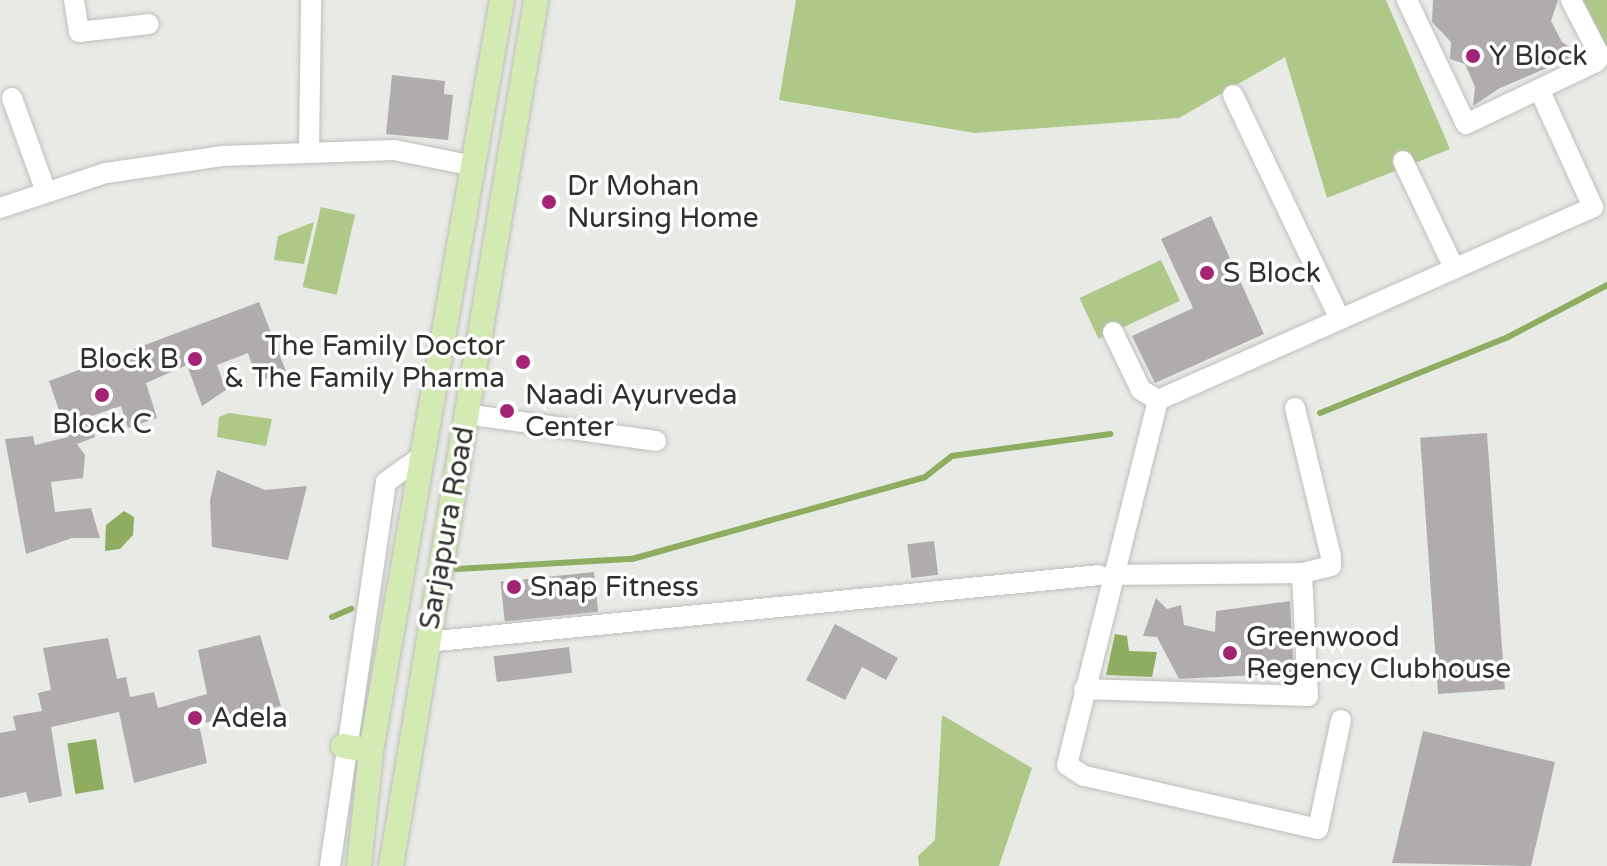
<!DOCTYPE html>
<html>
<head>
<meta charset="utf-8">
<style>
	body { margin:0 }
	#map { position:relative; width:1607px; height:866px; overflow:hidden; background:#e8eae6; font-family:"Varela Round",sans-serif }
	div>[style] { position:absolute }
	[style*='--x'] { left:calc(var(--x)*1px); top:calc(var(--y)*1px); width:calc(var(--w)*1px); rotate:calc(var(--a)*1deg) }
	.green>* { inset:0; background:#adc887; transform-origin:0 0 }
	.water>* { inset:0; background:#8ead60; transform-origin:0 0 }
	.stream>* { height:6px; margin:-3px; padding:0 3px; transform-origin:3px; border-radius:3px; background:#8ead60 }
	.building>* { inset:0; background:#b0acae; transform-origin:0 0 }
	.roads { filter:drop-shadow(0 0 2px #bdbfbb) drop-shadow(0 0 2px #bdbfbb) }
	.minor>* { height:20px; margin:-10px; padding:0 10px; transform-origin:10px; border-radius:10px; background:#fff }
	.major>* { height:24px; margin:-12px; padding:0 12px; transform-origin:12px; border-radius:12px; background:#d3eab2 }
	.dots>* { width:22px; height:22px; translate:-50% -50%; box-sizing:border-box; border:4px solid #fff; border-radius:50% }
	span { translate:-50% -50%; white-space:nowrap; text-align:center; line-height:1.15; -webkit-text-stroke:7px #fff; paint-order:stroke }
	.poi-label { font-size:28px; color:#30302f }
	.left { translate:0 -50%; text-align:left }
	.right { translate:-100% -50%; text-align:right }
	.street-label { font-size:28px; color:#30302f }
</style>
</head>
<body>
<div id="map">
	<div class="green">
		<div style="clip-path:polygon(796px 0,1386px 0,1450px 149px,1327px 198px,1285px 57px,1179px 118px,975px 133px,779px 100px)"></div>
		<div style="clip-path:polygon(1578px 0,1607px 0,1607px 57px)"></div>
		<div style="left:321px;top:207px;width:35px;height:82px;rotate:13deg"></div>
		<div style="clip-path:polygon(314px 222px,304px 264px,274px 260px,278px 236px)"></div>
		<div style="left:1161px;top:260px;width:45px;height:90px;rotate:65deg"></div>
		<div style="clip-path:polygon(229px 413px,272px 419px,266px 446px,217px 437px,219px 417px)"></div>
		<div style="clip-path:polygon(942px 715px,1032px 768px,999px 866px,919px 866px,918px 856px,935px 840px)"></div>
	</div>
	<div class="water">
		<div style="clip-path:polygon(124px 511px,134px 517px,133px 535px,120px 549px,105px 551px,106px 525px)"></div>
		<div style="clip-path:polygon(1115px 634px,1127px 636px,1129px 651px,1157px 652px,1152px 677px,1106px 675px)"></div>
		<div style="left:96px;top:739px;width:51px;height:29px;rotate:81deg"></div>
	</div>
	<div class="stream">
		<div style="--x:1320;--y:413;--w:203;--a:-22"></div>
		<div style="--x:1508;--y:337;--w:112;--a:-27.7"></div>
		<div style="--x:456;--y:569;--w:176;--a:-3.3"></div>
		<div style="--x:632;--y:559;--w:304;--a:-15.6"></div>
		<div style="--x:925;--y:477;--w:34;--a:-38"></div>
		<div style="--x:952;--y:456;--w:160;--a:-7.9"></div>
		<div style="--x:332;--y:617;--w:21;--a:-23"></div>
	</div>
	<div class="building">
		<div style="clip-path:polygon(1433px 0,1558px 0,1551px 21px,1562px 42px,1580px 54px,1500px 88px,1473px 106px,1475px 87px,1465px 64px,1450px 59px,1451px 42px,1432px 22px)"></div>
		<div style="clip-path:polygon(392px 75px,445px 81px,444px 94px,453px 95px,448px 140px,386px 134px)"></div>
		<div style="clip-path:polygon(1211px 216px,1264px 334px,1155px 383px,1132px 336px,1193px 308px,1161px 239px)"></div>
		<div style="clip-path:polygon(259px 302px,286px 371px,258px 382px,248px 353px,217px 365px,226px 390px,202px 406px,187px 365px,146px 383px,157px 418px,128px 428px,121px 406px,89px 417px,95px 437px,77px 444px,85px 455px,83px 478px,51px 482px,55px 512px,91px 508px,100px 538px,72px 538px,26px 554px,5px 439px,33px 436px,35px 445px,68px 437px,49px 381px)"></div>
		<div style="left:1487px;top:433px;width:257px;height:67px;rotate:86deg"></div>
		<div style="clip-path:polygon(217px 470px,265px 490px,307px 486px,288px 560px,212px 547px,210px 500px)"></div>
		<div style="left:934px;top:541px;width:34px;height:27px;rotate:83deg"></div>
		<div style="left:594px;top:572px;width:40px;height:94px;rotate:84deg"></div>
		<div style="clip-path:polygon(1156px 598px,1167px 609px,1181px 605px,1184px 625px,1215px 632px,1216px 611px,1290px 601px,1294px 673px,1179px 679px,1157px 637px,1143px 636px)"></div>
		<div style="clip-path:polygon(835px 624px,898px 658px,886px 680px,862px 667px,845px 700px,806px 680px)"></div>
		<div style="clip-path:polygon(260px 635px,281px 706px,199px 724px,207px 763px,134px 783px,119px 712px,51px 727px,62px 796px,29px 803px,26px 792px,0 798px,0 733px,16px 730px,13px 716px,42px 711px,38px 693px,51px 690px,43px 648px,108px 638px,117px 679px,126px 677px,130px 697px,154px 692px,158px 708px,207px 694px,198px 650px)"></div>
		<div style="left:569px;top:647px;width:26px;height:76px;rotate:83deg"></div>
		<div style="clip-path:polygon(1423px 731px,1555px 762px,1531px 866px,1392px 863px)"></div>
	</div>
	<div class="roads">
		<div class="minor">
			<div style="--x:74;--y:0;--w:32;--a:81"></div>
			<div style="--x:79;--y:32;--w:70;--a:-6.5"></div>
			<div style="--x:1407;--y:0;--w:137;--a:64.6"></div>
			<div style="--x:1466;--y:124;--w:144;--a:-25.5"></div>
			<div style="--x:1596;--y:62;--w:7;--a:-56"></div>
			<div style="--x:1600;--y:56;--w:63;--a:-117.4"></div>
			<div style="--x:1233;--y:95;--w:248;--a:64.5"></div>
			<div style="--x:12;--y:98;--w:97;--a:70.1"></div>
			<div style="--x:309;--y:151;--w:151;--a:-89.2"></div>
			<div style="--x:1403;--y:161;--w:119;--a:64.5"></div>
			<div style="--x:0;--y:208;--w:112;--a:-18.3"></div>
			<div style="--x:106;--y:173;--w:117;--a:-8.3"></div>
			<div style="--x:222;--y:156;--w:172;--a:-2"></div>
			<div style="--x:394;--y:150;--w:82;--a:11.3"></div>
			<div style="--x:1113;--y:332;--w:64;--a:64.2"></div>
			<div style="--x:1141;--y:390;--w:20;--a:30"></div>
			<div style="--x:1295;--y:408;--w:153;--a:76.4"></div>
			<div style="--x:1331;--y:557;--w:9;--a:90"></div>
			<div style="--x:1331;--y:566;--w:30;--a:166"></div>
			<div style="--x:466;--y:414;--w:192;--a:8.1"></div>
			<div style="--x:427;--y:642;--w:675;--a:-5.69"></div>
			<div style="--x:1084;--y:689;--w:224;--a:1.8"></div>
			<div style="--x:1308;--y:696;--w:123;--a:-92.8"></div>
			<div style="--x:1302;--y:573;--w:191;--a:179.4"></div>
			<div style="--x:1341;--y:720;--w:111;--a:101.9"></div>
			<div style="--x:1318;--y:829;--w:240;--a:-167.2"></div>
			<div style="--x:1084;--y:776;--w:20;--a:-147"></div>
			<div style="--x:1067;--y:765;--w:376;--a:-76"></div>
			<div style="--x:1158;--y:400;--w:476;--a:-23.9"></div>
			<div style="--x:1593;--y:207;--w:128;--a:-114.6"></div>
			<div style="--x:330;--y:866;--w:388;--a:-81.7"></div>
			<div style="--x:386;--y:482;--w:47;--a:-35.4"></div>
		</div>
		<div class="major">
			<div style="--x:343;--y:746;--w:28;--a:10"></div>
			<div style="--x:359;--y:866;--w:116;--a:-84"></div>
			<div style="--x:371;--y:751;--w:762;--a:-80.11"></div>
			<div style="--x:391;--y:866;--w:878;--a:-80.49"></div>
		</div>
	</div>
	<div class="dots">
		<div style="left:1473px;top:56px;background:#a32374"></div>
		<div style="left:549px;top:202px;background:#a32374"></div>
		<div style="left:1207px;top:273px;background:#a32374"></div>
		<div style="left:195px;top:359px;background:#a32374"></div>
		<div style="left:523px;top:362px;background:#a32374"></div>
		<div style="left:102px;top:395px;background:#a32374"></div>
		<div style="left:507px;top:411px;background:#a32374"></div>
		<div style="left:514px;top:587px;background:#a32374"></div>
		<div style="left:1230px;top:653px;background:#a32374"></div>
		<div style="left:195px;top:718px;background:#a32374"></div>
	</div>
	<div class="poi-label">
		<span class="left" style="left:1489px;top:56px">Y Block</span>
		<span class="left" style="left:567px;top:202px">Dr Mohan<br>Nursing Home</span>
		<span class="left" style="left:1223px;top:273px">S Block</span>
		<span class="right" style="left:505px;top:362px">The Family Doctor<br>&amp; The Family Pharma</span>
		<span class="right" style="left:179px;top:359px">Block B</span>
		<span class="left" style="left:525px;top:411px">Naadi Ayurveda<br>Center</span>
		<span style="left:102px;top:424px">Block C</span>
		<span class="left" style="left:530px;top:587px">Snap Fitness</span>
		<span class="left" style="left:1246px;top:653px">Greenwood<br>Regency Clubhouse</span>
		<span class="left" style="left:211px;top:718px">Adela</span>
	</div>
	<div class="street-label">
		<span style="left:447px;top:528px;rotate:-80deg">Sarjapura Road</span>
	</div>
</div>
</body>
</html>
